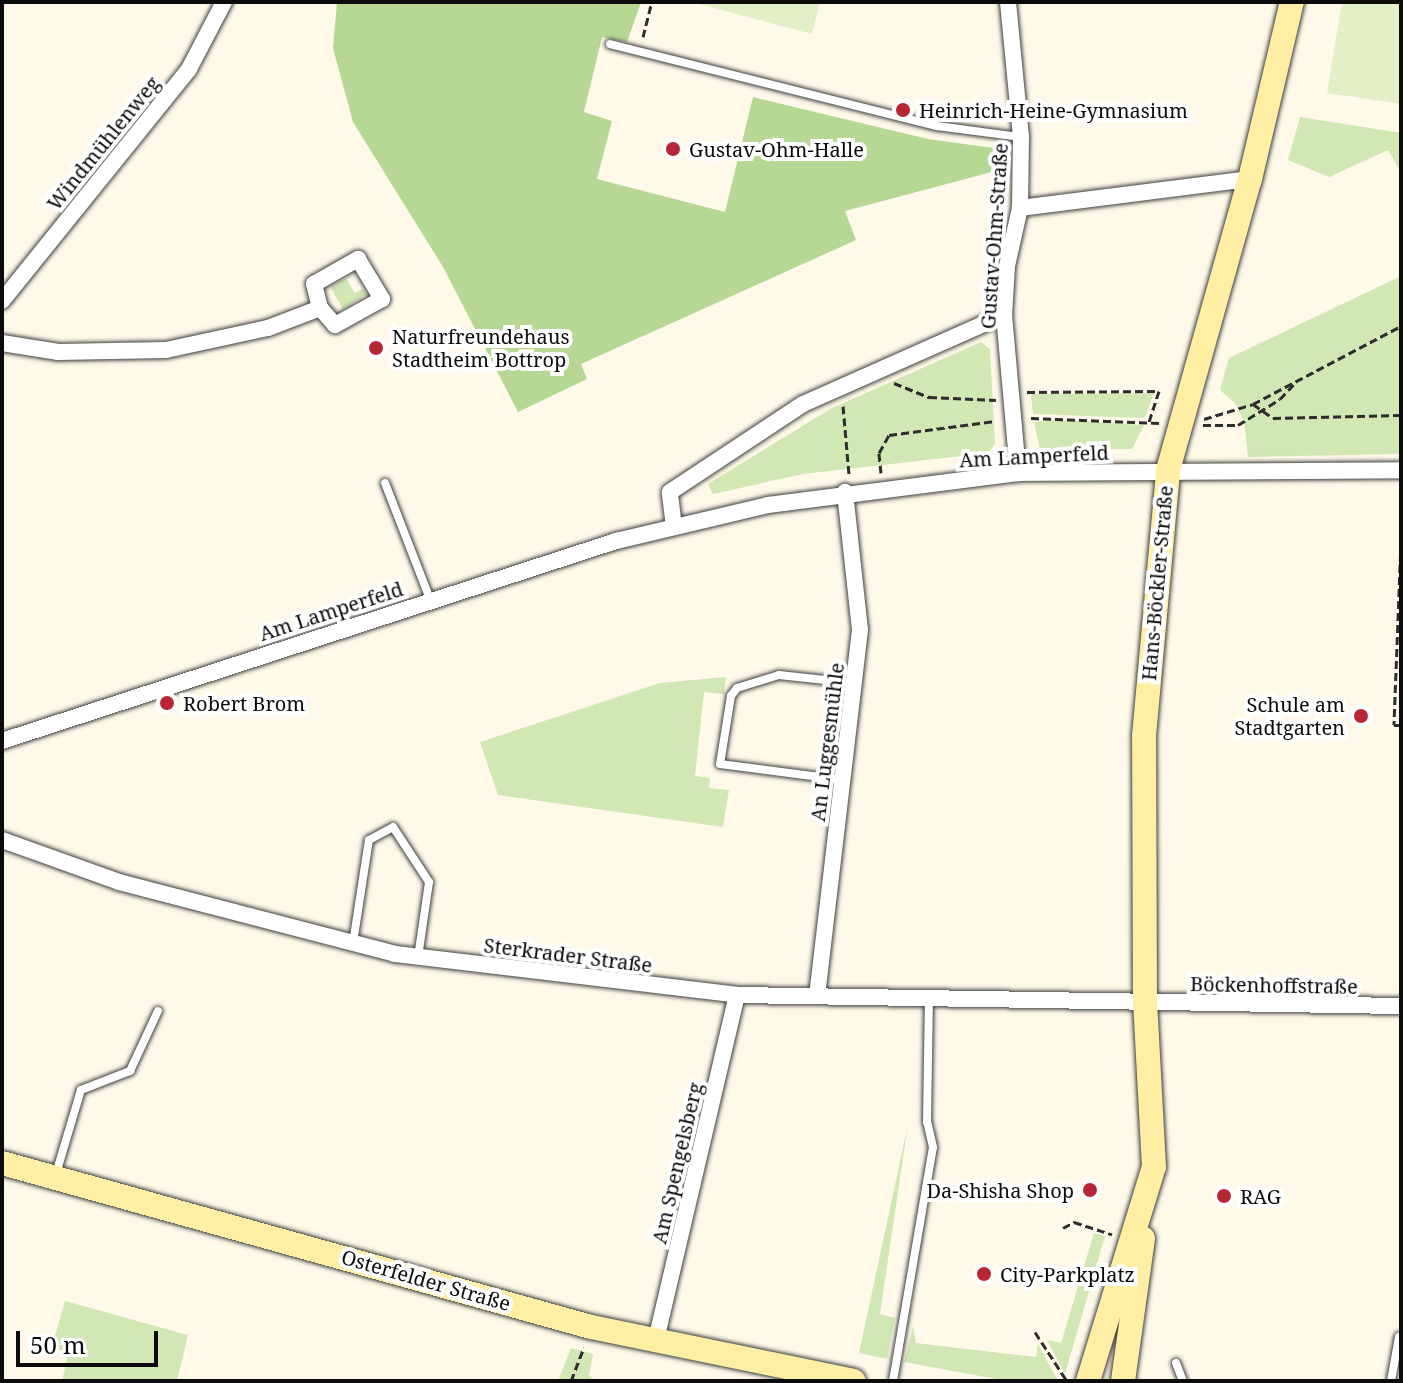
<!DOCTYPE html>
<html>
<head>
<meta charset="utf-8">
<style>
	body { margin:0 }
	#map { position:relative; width:1403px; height:1383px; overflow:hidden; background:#fff9e9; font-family:"Noto Serif",serif }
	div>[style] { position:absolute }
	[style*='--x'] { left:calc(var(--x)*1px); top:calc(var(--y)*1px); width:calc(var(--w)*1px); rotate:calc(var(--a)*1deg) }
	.green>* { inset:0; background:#d1e7b4 }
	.forest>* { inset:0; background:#b6d894 }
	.pitch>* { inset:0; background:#e3efc6 }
	.path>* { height:3px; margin-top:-1.5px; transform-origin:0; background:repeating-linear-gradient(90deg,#2d2d2d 0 8px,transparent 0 12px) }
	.roads { filter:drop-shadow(0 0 2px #3e3e3e) drop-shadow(0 0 2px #3e3e3e) }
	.lane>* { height:8px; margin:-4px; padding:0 4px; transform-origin:4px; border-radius:4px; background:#fff }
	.street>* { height:16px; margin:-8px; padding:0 8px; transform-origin:8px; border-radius:8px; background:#fff }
	.secondary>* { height:24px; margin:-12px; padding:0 12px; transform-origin:12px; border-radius:12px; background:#feefa5 }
	.dots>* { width:22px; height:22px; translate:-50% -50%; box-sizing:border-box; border:4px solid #fff; border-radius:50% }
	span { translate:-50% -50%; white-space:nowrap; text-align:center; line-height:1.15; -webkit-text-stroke:8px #fff; paint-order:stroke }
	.poi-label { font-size:20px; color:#0b0b0b }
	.left { translate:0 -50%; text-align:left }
	.right { translate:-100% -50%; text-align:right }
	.street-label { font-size:20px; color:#0b0b0b }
	.frame { position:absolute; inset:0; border:4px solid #0b0b0b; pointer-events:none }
	.scale { position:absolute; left:16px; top:1331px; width:142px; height:36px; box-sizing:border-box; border:4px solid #0b0b0b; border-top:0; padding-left:10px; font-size:24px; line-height:28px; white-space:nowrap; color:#0b0b0b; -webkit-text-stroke:6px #fff; paint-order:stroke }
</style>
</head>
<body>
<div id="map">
	<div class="green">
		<div style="clip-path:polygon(1300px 117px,1401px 133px,1401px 172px,1388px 150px,1329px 177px,1288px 160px)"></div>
		<div style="clip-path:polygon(1401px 276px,1401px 454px,1248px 457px,1244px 421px,1235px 403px,1220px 390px,1229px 358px)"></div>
		<div style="clip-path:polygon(346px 278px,355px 293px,363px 289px,366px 294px,343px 309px,330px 287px)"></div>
		<div style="clip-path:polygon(981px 342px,990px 349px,995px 444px,988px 453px,803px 474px,713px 494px,708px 484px,830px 409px)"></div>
		<div style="clip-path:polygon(1154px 393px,1145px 418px,1033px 414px,1031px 394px)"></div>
		<div style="clip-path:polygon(1057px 420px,1095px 422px,1144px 425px,1132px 449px,1040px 450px,1034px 422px)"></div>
		<div style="clip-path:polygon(726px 677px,724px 694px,704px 692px,695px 776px,710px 778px,709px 788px,729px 790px,723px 827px,498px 795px,480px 742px,660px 683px)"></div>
		<div style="clip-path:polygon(908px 1124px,880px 1314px,895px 1318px,887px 1359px,859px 1353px)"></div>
		<div style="clip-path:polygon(1094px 1233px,1105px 1236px,1065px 1374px,1047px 1340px,1061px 1343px)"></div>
		<div style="clip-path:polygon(65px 1301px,188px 1335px,177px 1381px,62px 1381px,68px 1355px,52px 1346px)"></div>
		<div style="clip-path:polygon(913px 1327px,916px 1343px,1036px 1357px,1038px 1344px,1058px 1381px,1007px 1381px,904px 1362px)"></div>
		<div style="clip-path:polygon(571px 1348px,593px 1354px,589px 1375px,596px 1381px,558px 1381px)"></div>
	</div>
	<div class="forest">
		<div style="clip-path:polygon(337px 2px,641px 2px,627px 42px,602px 37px,584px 112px,612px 121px,597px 179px,725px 212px,753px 97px,928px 139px,1001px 149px,1003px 169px,845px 211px,856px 240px,581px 364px,587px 379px,518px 412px,443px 267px,353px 122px,333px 48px)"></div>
	</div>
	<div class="pitch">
		<div style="clip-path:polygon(692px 2px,820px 2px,812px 34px)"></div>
		<div style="clip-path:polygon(1342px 2px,1401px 2px,1401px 104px,1327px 93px)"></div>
	</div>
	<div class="path">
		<div style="--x:643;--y:37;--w:36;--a:-76"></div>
		<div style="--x:894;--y:383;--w:38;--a:22"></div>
		<div style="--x:929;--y:397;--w:67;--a:2.6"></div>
		<div style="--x:1027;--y:392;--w:132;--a:-0.4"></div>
		<div style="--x:1159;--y:391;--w:33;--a:108"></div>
		<div style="--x:1253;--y:404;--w:24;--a:35"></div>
		<div style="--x:1273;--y:418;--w:128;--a:-1.3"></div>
		<div style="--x:843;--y:406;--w:68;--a:85"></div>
		<div style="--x:1031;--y:418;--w:128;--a:2.2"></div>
		<div style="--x:1204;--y:419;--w:51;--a:-17"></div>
		<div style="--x:1253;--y:404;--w:167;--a:-27.8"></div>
		<div style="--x:1203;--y:425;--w:35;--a:0"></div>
		<div style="--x:1238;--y:425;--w:49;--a:-31.8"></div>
		<div style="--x:1280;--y:399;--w:23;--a:-47"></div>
		<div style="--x:881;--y:473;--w:20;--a:-96"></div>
		<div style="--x:879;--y:453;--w:21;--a:-61"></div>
		<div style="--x:889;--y:435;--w:107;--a:-7.5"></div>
		<div style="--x:1401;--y:541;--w:184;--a:92.2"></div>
		<div style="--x:1394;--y:725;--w:7;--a:0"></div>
		<div style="--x:1063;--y:1228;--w:13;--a:-29"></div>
		<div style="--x:1074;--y:1222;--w:40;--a:18"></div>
		<div style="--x:1035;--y:1332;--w:59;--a:56.9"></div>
		<div style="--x:571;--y:1381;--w:36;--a:-69"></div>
	</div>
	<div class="roads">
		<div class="lane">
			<div style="--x:610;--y:44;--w:337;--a:14.1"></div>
			<div style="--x:937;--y:126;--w:85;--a:7.5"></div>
			<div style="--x:385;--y:483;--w:124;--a:68.8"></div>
			<div style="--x:843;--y:780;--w:124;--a:-172.6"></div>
			<div style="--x:720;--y:764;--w:69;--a:-80.8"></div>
			<div style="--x:731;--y:696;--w:10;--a:-53"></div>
			<div style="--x:737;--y:688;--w:44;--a:-17.2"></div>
			<div style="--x:779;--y:675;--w:74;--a:6.2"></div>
			<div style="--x:353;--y:943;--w:104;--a:-81.2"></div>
			<div style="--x:369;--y:840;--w:27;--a:-28"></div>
			<div style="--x:393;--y:827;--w:66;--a:56.8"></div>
			<div style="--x:429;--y:882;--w:76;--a:98.3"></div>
			<div style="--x:55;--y:1177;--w:91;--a:-73.4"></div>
			<div style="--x:81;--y:1090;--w:53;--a:-21.2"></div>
			<div style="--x:130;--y:1071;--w:66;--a:-65"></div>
			<div style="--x:1176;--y:1363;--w:19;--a:69"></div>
			<div style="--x:893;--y:1381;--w:237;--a:-80.3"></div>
			<div style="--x:933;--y:1147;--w:26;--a:-103"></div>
			<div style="--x:927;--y:1122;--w:122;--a:-89.1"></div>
			<div style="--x:1391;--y:1381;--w:45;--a:-79.7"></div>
		</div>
		<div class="street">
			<div style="--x:1008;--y:2;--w:136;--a:84.5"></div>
			<div style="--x:1021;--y:137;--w:71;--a:90.8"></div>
			<div style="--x:1020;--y:208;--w:59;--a:102.6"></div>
			<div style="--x:1007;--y:266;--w:49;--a:93.5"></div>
			<div style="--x:1004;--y:315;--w:159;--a:84.9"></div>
			<div style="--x:1020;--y:208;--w:232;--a:-7.2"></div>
			<div style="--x:358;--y:259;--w:47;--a:59"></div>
			<div style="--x:382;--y:299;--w:54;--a:151"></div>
			<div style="--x:335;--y:325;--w:23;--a:-131"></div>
			<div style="--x:320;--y:308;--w:25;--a:-104"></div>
			<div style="--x:314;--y:284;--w:51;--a:-29.6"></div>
			<div style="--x:2;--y:301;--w:298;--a:-51.1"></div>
			<div style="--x:189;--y:69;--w:76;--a:-62.4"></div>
			<div style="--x:2;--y:343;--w:57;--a:9.1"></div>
			<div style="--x:58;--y:352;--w:108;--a:-1.1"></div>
			<div style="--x:166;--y:350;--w:104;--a:-12.2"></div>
			<div style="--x:268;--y:328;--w:56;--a:-21"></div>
			<div style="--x:674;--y:527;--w:35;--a:-97"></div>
			<div style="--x:670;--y:492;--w:159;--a:-33.5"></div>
			<div style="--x:803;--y:404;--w:220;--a:-23.9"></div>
			<div style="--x:2;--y:741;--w:646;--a:-18.04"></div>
			<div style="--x:616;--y:541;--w:156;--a:-13.3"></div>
			<div style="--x:768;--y:505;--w:252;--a:-7.3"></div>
			<div style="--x:1018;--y:473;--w:383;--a:-0.4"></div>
			<div style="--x:2;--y:840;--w:124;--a:19.7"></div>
			<div style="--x:119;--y:882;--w:285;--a:14.6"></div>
			<div style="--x:395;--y:954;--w:344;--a:6.8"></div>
			<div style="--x:737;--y:995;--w:664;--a:0.95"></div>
			<div style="--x:817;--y:996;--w:369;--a:-83.3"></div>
			<div style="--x:860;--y:630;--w:139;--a:-96.2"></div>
			<div style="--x:656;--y:1340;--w:354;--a:-76.8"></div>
		</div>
		<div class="secondary">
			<div style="--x:2;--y:1163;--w:611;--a:15.56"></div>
			<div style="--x:591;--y:1327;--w:268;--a:11.6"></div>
			<div style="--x:1088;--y:1381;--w:224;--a:-72.9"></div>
			<div style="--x:1154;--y:1167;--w:164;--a:-93.1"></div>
			<div style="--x:1145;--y:1003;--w:267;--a:-90.2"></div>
			<div style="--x:1144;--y:736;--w:267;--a:-84.8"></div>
			<div style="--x:1168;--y:470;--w:302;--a:-74.3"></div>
			<div style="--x:1250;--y:179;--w:182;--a:-76.7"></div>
			<div style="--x:1123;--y:1381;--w:144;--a:-82"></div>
		</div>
	</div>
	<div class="dots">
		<div style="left:903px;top:110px;background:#b72635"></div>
		<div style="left:673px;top:149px;background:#b72635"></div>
		<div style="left:376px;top:348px;background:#b72635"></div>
		<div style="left:167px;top:703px;background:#b72635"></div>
		<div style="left:1361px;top:716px;background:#b72635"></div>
		<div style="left:1090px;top:1190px;background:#b72635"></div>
		<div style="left:1224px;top:1196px;background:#b72635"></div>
		<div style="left:984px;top:1274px;background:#b72635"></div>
	</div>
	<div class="poi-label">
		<span class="left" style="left:919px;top:110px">Heinrich-Heine-Gymnasium</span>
		<span class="left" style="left:689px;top:149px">Gustav-Ohm-Halle</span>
		<span class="left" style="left:392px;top:348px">Naturfreundehaus<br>Stadtheim Bottrop</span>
		<span class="left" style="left:183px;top:703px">Robert Brom</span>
		<span class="right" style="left:1345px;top:716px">Schule am<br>Stadtgarten</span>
		<span class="right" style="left:1074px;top:1190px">Da-Shisha Shop</span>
		<span class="left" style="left:1240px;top:1196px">RAG</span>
		<span class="left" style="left:1000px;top:1274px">City-Parkplatz</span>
	</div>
	<div class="street-label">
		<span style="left:103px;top:143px;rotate:-51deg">Windmühlenweg</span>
		<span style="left:994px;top:236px;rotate:-86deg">Gustav-Ohm-Straße</span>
		<span style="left:1034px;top:456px;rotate:-3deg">Am Lamperfeld</span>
		<span style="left:1157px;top:583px;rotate:-85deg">Hans-Böckler-Straße</span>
		<span style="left:331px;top:611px;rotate:-18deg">Am Lamperfeld</span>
		<span style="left:827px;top:742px;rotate:-83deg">An Luggesmühle</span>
		<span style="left:568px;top:955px;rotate:7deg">Sterkrader Straße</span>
		<span style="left:1274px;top:985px;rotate:1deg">Böckenhoffstraße</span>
		<span style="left:677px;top:1163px;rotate:-77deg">Am Spengelsberg</span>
		<span style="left:426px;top:1280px;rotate:16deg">Osterfelder Straße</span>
	</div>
	<div class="frame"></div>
	<div class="scale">50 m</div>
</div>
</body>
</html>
